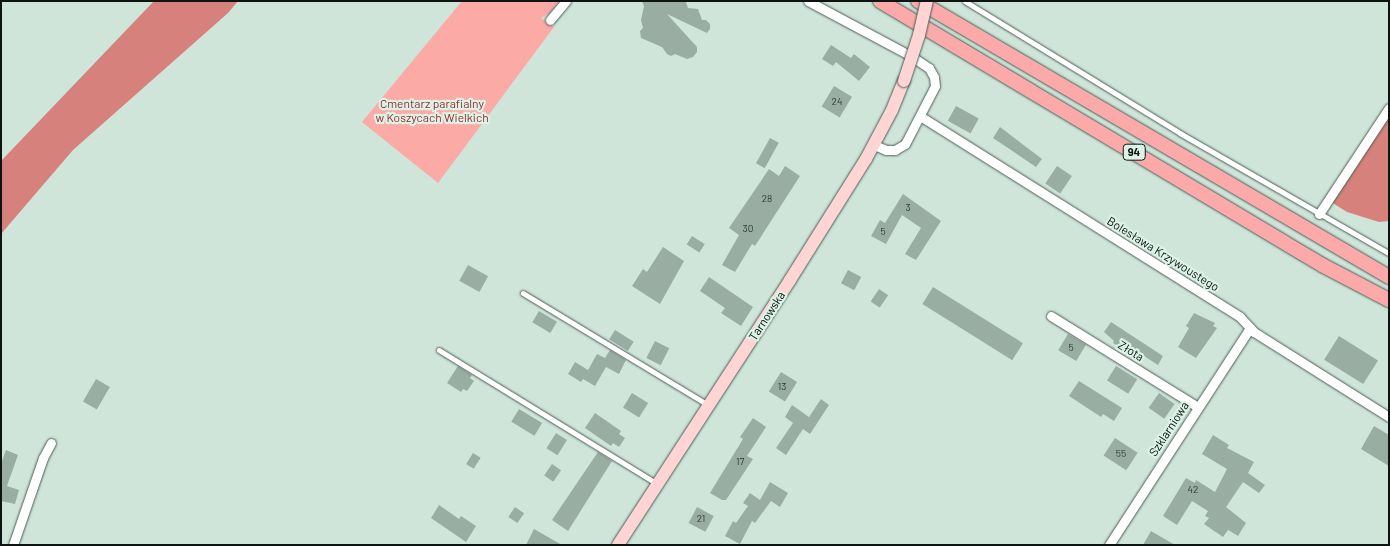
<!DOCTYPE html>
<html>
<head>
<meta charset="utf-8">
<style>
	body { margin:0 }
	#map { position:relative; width:1390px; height:546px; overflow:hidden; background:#cfe5da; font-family:Barlow,sans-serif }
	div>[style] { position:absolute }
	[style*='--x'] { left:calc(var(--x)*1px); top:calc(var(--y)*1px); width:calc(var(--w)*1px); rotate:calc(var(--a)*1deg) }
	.green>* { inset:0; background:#fbaaa5 }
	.forest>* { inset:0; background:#d7817c }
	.building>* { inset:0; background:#99ada3; transform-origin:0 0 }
	.roads { filter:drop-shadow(0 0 1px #4b5d54) drop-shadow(0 0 1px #4b5d54) }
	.lane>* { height:4.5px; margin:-2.25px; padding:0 2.25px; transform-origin:2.25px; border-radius:2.25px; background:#fff }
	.street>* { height:9px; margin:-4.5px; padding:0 4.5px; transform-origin:4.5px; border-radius:4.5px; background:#fff }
	.secondary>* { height:12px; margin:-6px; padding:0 6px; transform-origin:6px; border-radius:6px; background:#fed4d4 }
	.primary>* { height:14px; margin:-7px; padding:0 7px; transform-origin:7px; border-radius:7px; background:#fcaaa9 }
	.bridges { filter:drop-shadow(0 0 1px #4b5d54) drop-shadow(0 0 1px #4b5d54) }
	.secondary-bridge>* { height:12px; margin:-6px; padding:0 6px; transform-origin:6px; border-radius:6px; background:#fed4d4 }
	span { translate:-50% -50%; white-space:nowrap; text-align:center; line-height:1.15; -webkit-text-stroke:4.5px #dcf2e7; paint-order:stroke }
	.number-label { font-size:10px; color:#303a36 }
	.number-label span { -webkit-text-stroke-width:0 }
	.shield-label span { padding:1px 4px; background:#dcf2e7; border:1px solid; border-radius:4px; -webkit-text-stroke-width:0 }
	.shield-label { font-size:11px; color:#0d1411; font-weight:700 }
	.park-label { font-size:12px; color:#942d2f }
	.street-label { font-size:12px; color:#0d1411 }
	.frame { position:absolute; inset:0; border:2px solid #0d1411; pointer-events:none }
</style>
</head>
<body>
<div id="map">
	<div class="green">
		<div style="clip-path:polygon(462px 1px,559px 1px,550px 13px,541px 18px,554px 27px,438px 183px,362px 122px)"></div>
	</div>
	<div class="forest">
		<div style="clip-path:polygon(154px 1px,238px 1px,228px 13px,73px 150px,1px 234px,1px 161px)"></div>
		<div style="clip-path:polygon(1389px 115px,1389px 221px,1379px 222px,1347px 212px,1328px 200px)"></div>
	</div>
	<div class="building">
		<div style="clip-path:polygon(642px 1px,686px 2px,688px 8px,698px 9px,702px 20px,706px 20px,710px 24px,710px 29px,707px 33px,667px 14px,697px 47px,697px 52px,693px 57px,687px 59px,675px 54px,671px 56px,667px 54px,662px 47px,641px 38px,640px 31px,643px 28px,641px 20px,644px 6px)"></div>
		<div style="clip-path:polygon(831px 45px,851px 58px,854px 54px,870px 67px,859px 81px,836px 62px,833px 66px,822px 59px)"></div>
		<div style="left:834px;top:86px;width:21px;height:24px;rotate:31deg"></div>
		<div style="left:956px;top:106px;width:26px;height:17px;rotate:29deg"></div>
		<div style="clip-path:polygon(1000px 127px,1042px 159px,1036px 167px,993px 138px)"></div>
		<div style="left:770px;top:138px;width:10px;height:29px;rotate:29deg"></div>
		<div style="clip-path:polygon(785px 166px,800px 176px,755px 246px,752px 244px,735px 272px,722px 265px,739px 235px,729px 228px,769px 169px,779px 176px)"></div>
		<div style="left:1057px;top:166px;width:18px;height:21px;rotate:34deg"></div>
		<div style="clip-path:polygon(903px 194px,941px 221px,916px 260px,905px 254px,921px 228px,902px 215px,886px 244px,871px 236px,880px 220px,885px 223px)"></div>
		<div style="left:692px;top:236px;width:15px;height:10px;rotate:32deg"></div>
		<div style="clip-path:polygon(663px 247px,684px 261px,660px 304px,632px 286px,643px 269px,647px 272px)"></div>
		<div style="left:468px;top:265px;width:23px;height:18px;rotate:29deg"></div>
		<div style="left:848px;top:270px;width:15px;height:15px;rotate:28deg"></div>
		<div style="clip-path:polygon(709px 277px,753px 307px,741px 326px,721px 313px,725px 308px,700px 291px)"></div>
		<div style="left:933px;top:287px;width:106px;height:20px;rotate:32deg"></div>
		<div style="left:879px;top:289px;width:11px;height:15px;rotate:34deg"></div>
		<div style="left:539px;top:311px;width:21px;height:13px;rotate:31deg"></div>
		<div style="clip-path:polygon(1194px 313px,1215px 323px,1213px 326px,1217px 328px,1196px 358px,1178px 347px,1189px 328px,1186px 326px)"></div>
		<div style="clip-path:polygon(1111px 322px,1163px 356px,1158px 365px,1133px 349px,1131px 352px,1113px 343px,1114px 341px,1104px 332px)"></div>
		<div style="left:615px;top:330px;width:22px;height:11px;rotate:32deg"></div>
		<div style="left:1068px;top:334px;width:21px;height:19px;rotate:31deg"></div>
		<div style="left:1339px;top:336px;width:46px;height:28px;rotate:32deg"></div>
		<div style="left:655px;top:341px;width:16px;height:19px;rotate:27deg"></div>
		<div style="clip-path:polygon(610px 350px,626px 360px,619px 374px,606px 367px,595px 386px,583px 379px,581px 382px,568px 374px,575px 362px,588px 370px,597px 354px,605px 358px)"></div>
		<div style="clip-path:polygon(458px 366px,472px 375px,470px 378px,474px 381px,467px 391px,463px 389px,461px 392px,447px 383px)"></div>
		<div style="left:1116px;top:366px;width:25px;height:17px;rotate:32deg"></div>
		<div style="left:781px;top:372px;width:19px;height:23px;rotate:32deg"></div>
		<div style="left:96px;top:379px;width:16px;height:26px;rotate:30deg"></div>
		<div style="clip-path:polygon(1079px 381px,1122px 408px,1114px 421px,1103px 414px,1101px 417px,1069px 396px)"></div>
		<div style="left:632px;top:393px;width:19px;height:17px;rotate:32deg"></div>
		<div style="left:1159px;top:393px;width:19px;height:18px;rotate:35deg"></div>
		<div style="clip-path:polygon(821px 399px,829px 405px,810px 434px,803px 429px,786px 455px,776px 448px,793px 423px,785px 417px,792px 405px,809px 417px)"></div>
		<div style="left:519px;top:409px;width:27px;height:15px;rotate:31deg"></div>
		<div style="clip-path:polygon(595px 413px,621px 431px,619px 434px,625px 438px,619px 447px,613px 443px,611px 446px,585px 428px)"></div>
		<div style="clip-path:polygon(753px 418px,766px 427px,747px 456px,753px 459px,726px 500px,722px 500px,710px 493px,743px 439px,740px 437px)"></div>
		<div style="clip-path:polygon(1374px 426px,1389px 435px,1389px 466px,1361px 449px)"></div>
		<div style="left:556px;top:433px;width:13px;height:18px;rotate:32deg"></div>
		<div style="clip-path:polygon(1213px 435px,1229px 445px,1227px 448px,1254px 462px,1248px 473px,1265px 485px,1259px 493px,1243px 482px,1226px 507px,1246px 523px,1238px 536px,1228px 530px,1223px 537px,1204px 524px,1209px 518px,1205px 516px,1208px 511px,1192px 501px,1177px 525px,1163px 516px,1186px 478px,1195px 483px,1196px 480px,1215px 492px,1227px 469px,1202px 454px)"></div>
		<div style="left:1115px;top:438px;width:27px;height:21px;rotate:33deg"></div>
		<div style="clip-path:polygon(6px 450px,18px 455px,7px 486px,19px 490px,15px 504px,1px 501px,1px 464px)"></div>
		<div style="clip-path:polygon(598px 452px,612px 461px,568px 531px,552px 520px)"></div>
		<div style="left:473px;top:453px;width:9px;height:13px;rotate:32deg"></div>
		<div style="left:552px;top:464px;width:11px;height:14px;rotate:34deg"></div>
		<div style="clip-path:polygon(770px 482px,788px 493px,780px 507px,771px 501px,755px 523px,752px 521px,740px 544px,725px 536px,733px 521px,736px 523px,748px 506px,743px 503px,750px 493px,760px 500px)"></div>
		<div style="clip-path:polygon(439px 505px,459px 519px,461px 516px,476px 526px,466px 542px,431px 518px)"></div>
		<div style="left:515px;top:507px;width:11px;height:12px;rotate:34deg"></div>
		<div style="left:697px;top:507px;width:19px;height:18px;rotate:28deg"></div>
		<div style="clip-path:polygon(534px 529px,562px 545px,526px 545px)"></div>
		<div style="clip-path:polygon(1151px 531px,1175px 545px,1143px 545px)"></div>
	</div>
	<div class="roads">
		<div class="lane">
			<div style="--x:965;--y:1;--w:252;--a:31.5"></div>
			<div style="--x:1180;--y:133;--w:241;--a:29.9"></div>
			<div style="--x:523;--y:293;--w:215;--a:31.1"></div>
			<div style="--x:439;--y:350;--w:255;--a:31.5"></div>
		</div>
		<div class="street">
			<div style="--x:808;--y:1;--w:117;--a:28.1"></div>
			<div style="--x:911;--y:56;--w:22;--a:34"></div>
			<div style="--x:929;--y:68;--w:10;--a:61"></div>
			<div style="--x:934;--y:77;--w:9;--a:84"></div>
			<div style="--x:935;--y:86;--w:65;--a:117.3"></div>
			<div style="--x:905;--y:144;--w:12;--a:149"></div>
			<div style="--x:895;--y:150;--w:9;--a:180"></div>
			<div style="--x:886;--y:150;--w:13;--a:-157"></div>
			<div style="--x:550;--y:20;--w:25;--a:-50"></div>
			<div style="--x:920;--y:116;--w:378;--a:32.1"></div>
			<div style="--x:1240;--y:317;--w:21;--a:47"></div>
			<div style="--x:1254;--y:332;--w:160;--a:32.2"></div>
			<div style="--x:1319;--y:214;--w:127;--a:-56.6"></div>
			<div style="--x:1051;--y:316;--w:173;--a:31.8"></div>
			<div style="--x:13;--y:545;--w:92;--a:-71"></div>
			<div style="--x:43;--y:458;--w:17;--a:-62"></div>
			<div style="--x:1109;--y:545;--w:259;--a:-57"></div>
		</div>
		<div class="secondary">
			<div style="--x:618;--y:545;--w:316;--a:-57"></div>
			<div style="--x:790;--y:280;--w:143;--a:-57.9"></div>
			<div style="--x:866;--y:159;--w:55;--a:-62"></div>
			<div style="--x:892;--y:110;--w:31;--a:-68"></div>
		</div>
		<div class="primary">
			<div style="--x:880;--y:1;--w:515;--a:30.85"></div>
			<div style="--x:1322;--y:265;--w:76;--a:27.6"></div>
			<div style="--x:918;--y:1;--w:546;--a:30.37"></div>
		</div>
	</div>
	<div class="bridges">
		<div class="secondary-bridge">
			<div style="--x:904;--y:81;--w:48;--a:-71.9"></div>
			<div style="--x:919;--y:35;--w:35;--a:-77"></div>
		</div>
	</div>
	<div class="number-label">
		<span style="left:837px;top:102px">24</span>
		<span style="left:767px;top:199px">28</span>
		<span style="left:908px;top:208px">3</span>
		<span style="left:748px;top:229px">30</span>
		<span style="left:883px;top:232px">5</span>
		<span style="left:1071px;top:348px">5</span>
		<span style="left:782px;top:387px">13</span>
		<span style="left:1121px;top:454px">55</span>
		<span style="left:740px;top:462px">17</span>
		<span style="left:1193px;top:490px">42</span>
		<span style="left:701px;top:519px">21</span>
	</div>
	<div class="shield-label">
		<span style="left:1134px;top:152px">94</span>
	</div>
	<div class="park-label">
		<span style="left:432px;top:111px">Cmentarz parafialny<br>w Koszycach Wielkich</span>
	</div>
	<div class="street-label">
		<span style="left:1163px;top:254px;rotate:32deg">Bolesława Krzywoustego</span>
		<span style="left:767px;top:316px;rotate:-57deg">Tarnowska</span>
		<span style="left:1131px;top:351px;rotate:32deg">Złota</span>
		<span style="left:1169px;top:429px;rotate:-57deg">Szklarniowa</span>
	</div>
	<div class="frame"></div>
</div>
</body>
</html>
